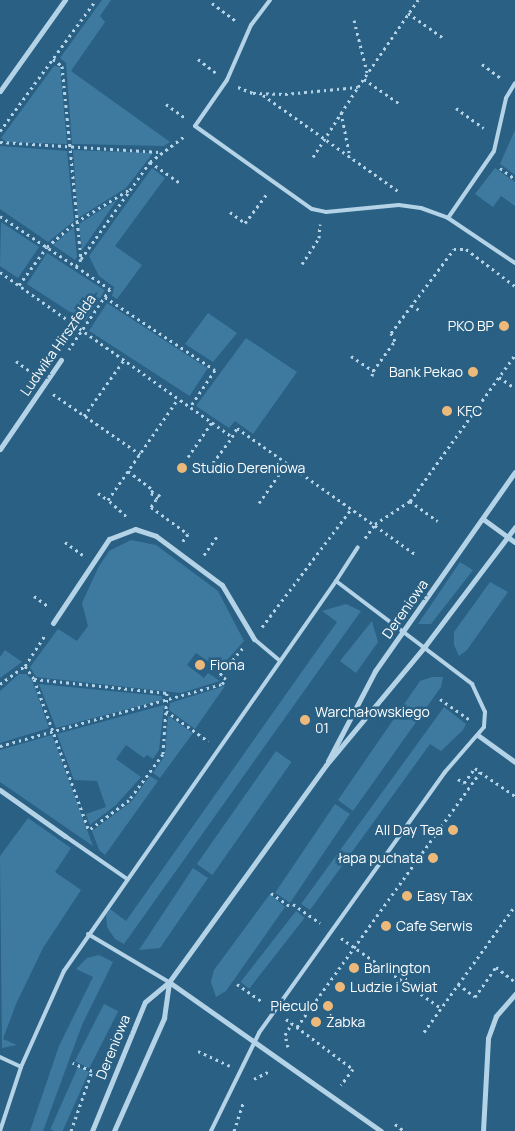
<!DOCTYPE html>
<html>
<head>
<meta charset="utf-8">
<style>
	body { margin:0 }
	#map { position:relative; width:515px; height:1131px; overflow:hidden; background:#296084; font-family:Manrope,sans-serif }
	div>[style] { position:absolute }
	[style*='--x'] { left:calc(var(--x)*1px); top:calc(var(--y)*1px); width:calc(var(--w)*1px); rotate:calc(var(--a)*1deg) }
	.green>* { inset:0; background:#3e7aa0; transform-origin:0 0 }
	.path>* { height:3px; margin-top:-1.5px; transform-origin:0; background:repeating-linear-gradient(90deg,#b4d3e7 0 2.5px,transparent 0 6.5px) }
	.service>* { height:4px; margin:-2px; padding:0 2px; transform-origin:2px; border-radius:2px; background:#b4d3e7 }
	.minor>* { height:5px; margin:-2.5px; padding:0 2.5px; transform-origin:2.5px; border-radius:2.5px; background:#b4d3e7 }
	.dots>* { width:14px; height:14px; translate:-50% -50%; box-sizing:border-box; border:2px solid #296084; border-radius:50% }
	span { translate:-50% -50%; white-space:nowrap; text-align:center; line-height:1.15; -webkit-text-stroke:5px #296084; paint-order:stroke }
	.poi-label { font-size:14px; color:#fff }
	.right { translate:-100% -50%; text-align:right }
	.left { translate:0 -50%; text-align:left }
	.street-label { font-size:14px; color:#fff }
</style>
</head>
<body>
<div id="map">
	<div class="green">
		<div style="clip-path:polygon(102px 0,111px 0,100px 16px,105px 22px,71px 71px,170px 142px,164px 146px,72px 144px,66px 63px,60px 58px)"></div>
		<div style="clip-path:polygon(54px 66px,60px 67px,67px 144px,6px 142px,1px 138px)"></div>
		<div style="clip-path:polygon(515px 130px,515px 175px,500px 164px)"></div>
		<div style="clip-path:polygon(0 146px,67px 151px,74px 221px,48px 242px,0 209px)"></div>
		<div style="clip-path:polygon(73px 150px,153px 153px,126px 188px,78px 218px)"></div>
		<div style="clip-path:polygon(152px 168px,165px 178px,115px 246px,142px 265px,117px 299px,112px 296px,114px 287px,99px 276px,89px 256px)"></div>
		<div style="clip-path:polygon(495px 168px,515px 182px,515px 206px,501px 196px,493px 207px,475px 194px)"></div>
		<div style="clip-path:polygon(117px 200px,82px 250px,79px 224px)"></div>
		<div style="clip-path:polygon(1px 222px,39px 247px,18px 278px,0 266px)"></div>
		<div style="clip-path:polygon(74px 227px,77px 257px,75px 260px,53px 245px)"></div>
		<div style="left:47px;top:253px;width:69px;height:37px;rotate:33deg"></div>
		<div style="left:107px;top:303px;width:120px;height:33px;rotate:33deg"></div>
		<div style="clip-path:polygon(208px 313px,237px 333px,213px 362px,185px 344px)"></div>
		<div style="clip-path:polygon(246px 338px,297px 372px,253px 434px,235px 421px,229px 428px,196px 406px)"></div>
		<div style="clip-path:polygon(131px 540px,156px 545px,218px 591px,244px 641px,219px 669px,196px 653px,187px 665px,204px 678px,208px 673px,220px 681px,181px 693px,36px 677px,30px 667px,58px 629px,77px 641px,88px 626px,82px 603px,98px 568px,109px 551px)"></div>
		<div style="clip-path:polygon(460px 562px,473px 570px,431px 624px,418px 624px)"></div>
		<div style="clip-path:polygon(490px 582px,508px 592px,467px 650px,459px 656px,454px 645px,454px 632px)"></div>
		<div style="clip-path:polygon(346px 604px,361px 611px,124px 944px,115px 939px,107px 927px,106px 915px,110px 909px,126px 921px,337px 622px,322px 611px)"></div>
		<div style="clip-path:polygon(372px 621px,378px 642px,356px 673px,340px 661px)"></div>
		<div style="clip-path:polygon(5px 650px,22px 662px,0 678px,0 657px)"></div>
		<div style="clip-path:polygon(19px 674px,26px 674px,32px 680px,49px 728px,0 743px,0 691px)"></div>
		<div style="clip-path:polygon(432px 677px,443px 677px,441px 687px,353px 811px,338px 800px,420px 681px)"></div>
		<div style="clip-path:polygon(39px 684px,162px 696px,162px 700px,56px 728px)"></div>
		<div style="clip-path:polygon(225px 686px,195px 729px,169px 710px,170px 703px)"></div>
		<div style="clip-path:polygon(164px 705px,159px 750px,153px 759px,147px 755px,144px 758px,126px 745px,116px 759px,141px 777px,116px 805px,90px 825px,86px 814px,106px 807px,97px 781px,74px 780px,57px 734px)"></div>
		<div style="clip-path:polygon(444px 707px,466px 724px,463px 730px,441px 751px,430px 744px,310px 910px,301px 904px)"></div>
		<div style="clip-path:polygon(168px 716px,193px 733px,160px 778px,153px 773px,165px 755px)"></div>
		<div style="clip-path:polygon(52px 735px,93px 846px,0 782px,0 750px)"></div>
		<div style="left:276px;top:751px;width:19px;height:138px;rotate:35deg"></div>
		<div style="clip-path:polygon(150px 776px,158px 781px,105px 855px,99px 850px,92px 831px,131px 802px)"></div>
		<div style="left:335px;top:804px;width:18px;height:107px;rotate:34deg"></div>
		<div style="clip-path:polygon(28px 818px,71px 848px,55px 872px,81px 890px,43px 948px,16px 1004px,3px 1039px,17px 1045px,2px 1048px,0 856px)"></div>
		<div style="clip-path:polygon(193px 868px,208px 878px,160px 948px,139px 950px)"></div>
		<div style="clip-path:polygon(270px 894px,285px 907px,226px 991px,216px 997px,211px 982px,214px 970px)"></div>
		<div style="left:296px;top:911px;width:11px;height:90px;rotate:38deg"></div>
		<div style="clip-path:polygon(99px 955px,113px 962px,82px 1025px,43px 1131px,30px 1131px,59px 1046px,93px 977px,76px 969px,87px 958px)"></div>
		<div style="left:104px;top:1004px;width:16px;height:64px;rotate:27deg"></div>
		<div style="left:78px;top:1067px;width:12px;height:68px;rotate:24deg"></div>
	</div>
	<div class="path">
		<div style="--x:212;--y:3;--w:31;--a:37"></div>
		<div style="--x:408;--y:13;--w:42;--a:35.2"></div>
		<div style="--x:354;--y:20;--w:54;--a:76"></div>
		<div style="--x:53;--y:59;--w:11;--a:38"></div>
		<div style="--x:62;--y:66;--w:194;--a:84.4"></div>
		<div style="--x:81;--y:259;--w:9;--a:122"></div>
		<div style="--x:198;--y:59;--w:23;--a:38"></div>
		<div style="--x:482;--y:64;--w:25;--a:37"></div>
		<div style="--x:364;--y:79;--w:44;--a:34.8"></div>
		<div style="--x:238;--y:87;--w:16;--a:22"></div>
		<div style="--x:253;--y:93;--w:32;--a:2"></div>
		<div style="--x:285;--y:94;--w:73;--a:-5.5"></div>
		<div style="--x:358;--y:87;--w:106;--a:-55.4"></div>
		<div style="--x:263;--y:95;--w:166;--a:35.4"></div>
		<div style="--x:166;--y:104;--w:24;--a:36"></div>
		<div style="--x:456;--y:108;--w:34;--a:36"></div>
		<div style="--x:341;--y:112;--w:46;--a:78.7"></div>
		<div style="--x:0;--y:131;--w:162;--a:-53.8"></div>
		<div style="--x:0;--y:142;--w:160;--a:3.6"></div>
		<div style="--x:313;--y:157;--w:83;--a:-57.3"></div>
		<div style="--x:150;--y:162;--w:38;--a:35"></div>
		<div style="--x:500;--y:168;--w:19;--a:36"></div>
		<div style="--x:230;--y:212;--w:19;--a:36"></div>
		<div style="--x:245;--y:223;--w:36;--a:-53"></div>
		<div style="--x:0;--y:216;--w:132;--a:33.6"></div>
		<div style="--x:110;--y:289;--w:73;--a:124.3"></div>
		<div style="--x:81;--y:259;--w:119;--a:-54.6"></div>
		<div style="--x:150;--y:162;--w:45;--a:-36.9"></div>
		<div style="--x:302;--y:264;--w:31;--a:-57"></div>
		<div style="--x:319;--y:238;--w:14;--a:-86"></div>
		<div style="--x:0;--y:272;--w:285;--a:35.4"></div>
		<div style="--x:232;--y:437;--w:10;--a:-61"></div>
		<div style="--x:237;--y:428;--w:218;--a:35.3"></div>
		<div style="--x:19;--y:285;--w:47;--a:-53.6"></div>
		<div style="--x:47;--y:247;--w:38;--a:-41"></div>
		<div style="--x:76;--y:222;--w:63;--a:-31.4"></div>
		<div style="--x:105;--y:297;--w:132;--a:33.6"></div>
		<div style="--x:215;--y:370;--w:45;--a:124"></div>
		<div style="--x:411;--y:305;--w:12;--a:31"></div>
		<div style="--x:351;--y:356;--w:27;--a:34"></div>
		<div style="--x:373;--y:371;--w:37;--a:-54"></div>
		<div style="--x:395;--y:341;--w:9;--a:-117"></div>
		<div style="--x:391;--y:333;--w:105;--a:-53.1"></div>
		<div style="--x:454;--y:249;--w:12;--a:0"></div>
		<div style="--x:466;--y:249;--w:61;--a:37.1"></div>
		<div style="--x:16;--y:361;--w:22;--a:36"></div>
		<div style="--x:372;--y:376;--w:5;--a:-79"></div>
		<div style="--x:499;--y:377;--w:19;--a:35"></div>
		<div style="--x:53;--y:394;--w:106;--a:34.6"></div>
		<div style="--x:84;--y:416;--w:69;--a:-54.5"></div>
		<div style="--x:188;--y:457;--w:42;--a:-55.6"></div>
		<div style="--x:209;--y:468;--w:39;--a:-53"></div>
		<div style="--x:128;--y:471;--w:31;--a:37"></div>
		<div style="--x:153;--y:490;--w:4;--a:124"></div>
		<div style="--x:151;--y:493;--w:9;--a:36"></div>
		<div style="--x:98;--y:493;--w:12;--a:35"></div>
		<div style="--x:160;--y:494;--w:16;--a:125"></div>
		<div style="--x:151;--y:507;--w:46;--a:36.1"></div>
		<div style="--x:188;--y:534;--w:9;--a:126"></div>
		<div style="--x:410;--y:501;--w:34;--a:36"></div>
		<div style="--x:259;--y:503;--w:49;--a:-55"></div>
		<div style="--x:126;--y:516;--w:24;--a:-138"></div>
		<div style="--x:108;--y:500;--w:123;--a:-55.3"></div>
		<div style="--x:365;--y:538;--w:17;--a:-54"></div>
		<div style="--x:375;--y:524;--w:42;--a:-33.3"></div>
		<div style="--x:410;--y:501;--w:180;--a:-54.3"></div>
		<div style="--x:65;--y:542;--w:22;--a:36"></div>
		<div style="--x:204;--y:555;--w:24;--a:-55"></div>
		<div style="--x:34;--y:596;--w:17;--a:36"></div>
		<div style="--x:262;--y:627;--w:149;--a:-52.9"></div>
		<div style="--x:25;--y:666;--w:16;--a:55"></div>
		<div style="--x:34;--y:679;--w:162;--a:70.1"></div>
		<div style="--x:34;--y:679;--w:134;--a:6"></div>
		<div style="--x:167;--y:693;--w:61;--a:93.8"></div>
		<div style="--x:163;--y:754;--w:57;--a:126.5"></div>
		<div style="--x:129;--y:800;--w:50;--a:143.1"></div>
		<div style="--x:0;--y:684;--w:31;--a:-36"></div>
		<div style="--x:25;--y:666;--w:38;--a:-57"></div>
		<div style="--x:440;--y:699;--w:38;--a:35"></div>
		<div style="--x:166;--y:711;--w:52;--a:35.5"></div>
		<div style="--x:0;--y:746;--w:230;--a:-15.6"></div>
		<div style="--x:222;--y:684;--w:6;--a:-51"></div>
		<div style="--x:226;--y:679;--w:7;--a:-146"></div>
		<div style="--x:220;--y:675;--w:35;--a:-50"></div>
		<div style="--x:458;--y:779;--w:7;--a:34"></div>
		<div style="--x:464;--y:783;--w:19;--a:-54"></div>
		<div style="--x:475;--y:768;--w:6;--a:39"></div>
		<div style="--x:271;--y:893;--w:24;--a:35"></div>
		<div style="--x:293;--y:904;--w:33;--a:35"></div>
		<div style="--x:341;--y:938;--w:122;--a:35"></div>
		<div style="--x:237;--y:984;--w:32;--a:35"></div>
		<div style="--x:458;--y:984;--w:21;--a:37"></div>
		<div style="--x:475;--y:997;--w:37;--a:-55"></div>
		<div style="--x:496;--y:967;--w:23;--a:38"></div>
		<div style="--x:286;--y:1019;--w:84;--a:36.7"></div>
		<div style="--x:353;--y:1069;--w:20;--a:127"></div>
		<div style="--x:297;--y:1027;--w:314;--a:-54.3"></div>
		<div style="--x:480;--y:772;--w:42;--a:34.4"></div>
		<div style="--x:424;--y:1032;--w:154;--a:-54.2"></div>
		<div style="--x:288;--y:1047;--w:12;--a:-104"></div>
		<div style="--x:285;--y:1035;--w:14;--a:-60"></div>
		<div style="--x:198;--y:1051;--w:35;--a:25"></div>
		<div style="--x:254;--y:1079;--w:18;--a:-27"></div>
		<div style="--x:395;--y:1124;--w:11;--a:38"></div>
		<div style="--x:71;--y:1131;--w:64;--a:-70.7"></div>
		<div style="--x:92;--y:1071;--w:21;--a:-157"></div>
		<div style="--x:234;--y:1131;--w:29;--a:-72"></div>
	</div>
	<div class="service">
		<div style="--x:270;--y:0;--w:31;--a:127"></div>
		<div style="--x:251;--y:25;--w:60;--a:113.6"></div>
		<div style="--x:227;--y:80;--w:56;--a:124.8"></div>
		<div style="--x:195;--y:126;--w:143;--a:35.4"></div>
		<div style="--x:312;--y:209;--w:14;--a:12"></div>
		<div style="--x:326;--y:212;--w:73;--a:-5.5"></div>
		<div style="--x:399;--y:205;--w:22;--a:8"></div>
		<div style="--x:421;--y:208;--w:29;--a:20"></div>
		<div style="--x:448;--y:218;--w:81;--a:33.9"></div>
		<div style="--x:448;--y:218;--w:81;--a:-55.5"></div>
		<div style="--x:494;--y:151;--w:54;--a:-77.2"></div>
		<div style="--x:506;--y:98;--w:17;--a:-59"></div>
		<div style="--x:336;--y:581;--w:40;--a:-57.1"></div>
		<div style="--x:254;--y:639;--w:33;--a:40"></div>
		<div style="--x:65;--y:836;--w:75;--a:34.7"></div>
		<div style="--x:88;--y:934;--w:94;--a:30.7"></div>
		<div style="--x:0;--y:1057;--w:23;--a:25"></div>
		<div style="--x:0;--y:1131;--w:67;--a:-71.8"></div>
		<div style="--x:21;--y:1067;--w:105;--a:-65.9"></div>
		<div style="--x:64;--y:971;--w:475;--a:-55.1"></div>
		<div style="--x:336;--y:581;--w:171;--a:37.1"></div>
		<div style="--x:472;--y:684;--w:31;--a:65"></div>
		<div style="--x:485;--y:712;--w:15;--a:94"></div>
		<div style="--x:484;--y:727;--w:60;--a:130.9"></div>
		<div style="--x:445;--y:772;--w:320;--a:125.5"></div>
		<div style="--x:259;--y:1033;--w:109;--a:116.1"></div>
	</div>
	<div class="minor">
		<div style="--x:0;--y:91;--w:112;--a:-54.5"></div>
		<div style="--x:0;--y:449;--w:108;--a:-55.6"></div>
		<div style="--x:483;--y:519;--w:39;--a:36"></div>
		<div style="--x:53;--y:623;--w:101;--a:-56.3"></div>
		<div style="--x:109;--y:539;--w:28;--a:-21"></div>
		<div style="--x:135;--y:529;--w:22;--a:18"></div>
		<div style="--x:156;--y:536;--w:82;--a:36.6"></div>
		<div style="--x:222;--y:585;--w:63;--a:59.3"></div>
		<div style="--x:479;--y:736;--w:44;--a:35.8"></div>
		<div style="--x:328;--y:761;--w:102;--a:-62.4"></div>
		<div style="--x:375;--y:671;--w:243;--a:-54.9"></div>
		<div style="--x:0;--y:790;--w:80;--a:35.3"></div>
		<div style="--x:169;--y:982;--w:259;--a:35.1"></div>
		<div style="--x:92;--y:1131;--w:139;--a:-67.7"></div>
		<div style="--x:145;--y:1002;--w:31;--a:-40"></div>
		<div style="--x:169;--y:982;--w:268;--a:-54.1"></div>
		<div style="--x:326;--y:765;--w:155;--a:-50.2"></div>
		<div style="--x:425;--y:646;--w:149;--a:-52.9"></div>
		<div style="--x:114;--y:1131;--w:124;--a:-66.1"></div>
		<div style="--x:164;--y:1018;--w:36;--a:-82"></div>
		<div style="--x:483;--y:1131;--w:93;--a:-86.9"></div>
		<div style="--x:488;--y:1038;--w:23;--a:-70"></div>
		<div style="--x:496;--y:1016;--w:29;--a:-49"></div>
	</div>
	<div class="dots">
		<div style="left:504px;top:326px;background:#edb97b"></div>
		<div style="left:473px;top:372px;background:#edb97b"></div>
		<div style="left:447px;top:411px;background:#edb97b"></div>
		<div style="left:182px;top:468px;background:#edb97b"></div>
		<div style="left:200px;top:665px;background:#edb97b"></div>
		<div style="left:305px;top:720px;background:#edb97b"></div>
		<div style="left:453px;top:830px;background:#edb97b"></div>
		<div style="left:433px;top:858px;background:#edb97b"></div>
		<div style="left:407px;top:896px;background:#edb97b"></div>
		<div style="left:386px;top:926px;background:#edb97b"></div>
		<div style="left:354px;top:968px;background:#edb97b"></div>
		<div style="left:340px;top:987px;background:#edb97b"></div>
		<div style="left:328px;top:1006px;background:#edb97b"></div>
		<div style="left:316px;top:1022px;background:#edb97b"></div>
	</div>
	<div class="poi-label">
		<span class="right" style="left:494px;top:326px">PKO BP</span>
		<span class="right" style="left:463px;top:372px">Bank Pekao</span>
		<span class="left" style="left:457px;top:411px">KFC</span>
		<span class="left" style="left:192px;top:468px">Studio Dereniowa</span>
		<span class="left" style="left:210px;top:665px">Fiona</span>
		<span class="left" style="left:315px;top:720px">Warchałowskiego<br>01</span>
		<span class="right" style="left:443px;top:830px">All Day Tea</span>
		<span class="right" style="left:423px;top:858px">łapa puchata</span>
		<span class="left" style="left:417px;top:896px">Easy Tax</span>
		<span class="left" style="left:396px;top:926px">Cafe Serwis</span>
		<span class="left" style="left:364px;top:968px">Barlington</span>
		<span class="left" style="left:350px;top:987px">Ludzie i Świat</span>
		<span class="right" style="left:318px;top:1006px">Pieculo</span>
		<span class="left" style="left:326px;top:1022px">Żabka</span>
	</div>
	<div class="street-label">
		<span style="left:58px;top:345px;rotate:-55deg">Ludwika Hirszfelda</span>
		<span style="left:405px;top:609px;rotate:-55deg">Dereniowa</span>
		<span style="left:113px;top:1047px;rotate:-68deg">Dereniowa</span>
	</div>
</div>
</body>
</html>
